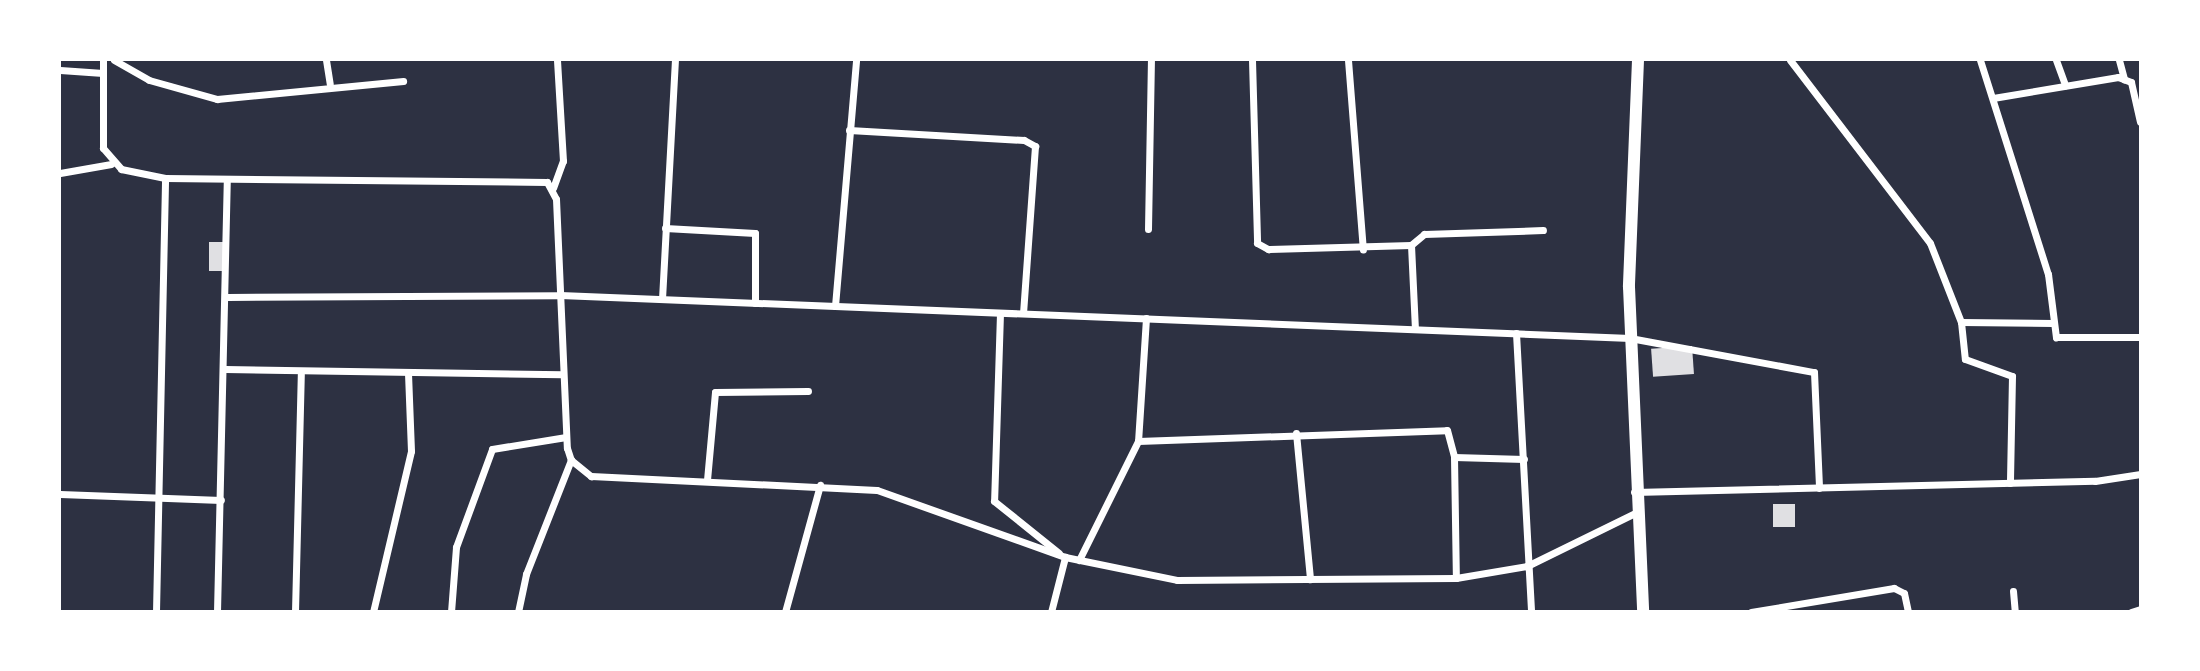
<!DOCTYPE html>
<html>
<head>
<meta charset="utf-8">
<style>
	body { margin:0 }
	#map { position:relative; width:2200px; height:671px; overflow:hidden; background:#2d3142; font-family:"Nunito Sans",sans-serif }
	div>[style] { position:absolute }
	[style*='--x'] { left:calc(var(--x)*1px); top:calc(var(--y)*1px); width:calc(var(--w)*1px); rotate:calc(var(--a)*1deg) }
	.building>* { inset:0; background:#e0e0e3; transform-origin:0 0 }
	.minor>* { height:7px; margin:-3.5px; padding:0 3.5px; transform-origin:3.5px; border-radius:3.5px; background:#fff }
	.tertiary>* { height:12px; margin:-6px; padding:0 6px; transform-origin:6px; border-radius:6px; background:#fff }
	span { translate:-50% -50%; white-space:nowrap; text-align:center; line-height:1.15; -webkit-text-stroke:7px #fff; paint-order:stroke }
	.frame { position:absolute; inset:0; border:61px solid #fff; pointer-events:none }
</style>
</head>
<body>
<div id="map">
	<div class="building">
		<div style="left:209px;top:242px;width:18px;height:29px"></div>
		<div style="left:1692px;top:346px;width:28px;height:41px;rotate:86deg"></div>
		<div style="left:1773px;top:504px;width:22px;height:23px"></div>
	</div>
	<div class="minor">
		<div style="--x:103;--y:60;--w:88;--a:90"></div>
		<div style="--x:103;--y:148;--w:28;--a:49"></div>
		<div style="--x:121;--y:169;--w:45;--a:11.6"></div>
		<div style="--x:165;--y:178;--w:382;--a:0.6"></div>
		<div style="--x:547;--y:182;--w:19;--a:62"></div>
		<div style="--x:556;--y:199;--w:249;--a:87.5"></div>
		<div style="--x:567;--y:448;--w:13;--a:72"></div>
		<div style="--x:571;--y:460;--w:26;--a:39"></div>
		<div style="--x:591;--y:476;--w:286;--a:2.8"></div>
		<div style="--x:877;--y:490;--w:200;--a:19.6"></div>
		<div style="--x:114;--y:60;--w:40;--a:29.7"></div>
		<div style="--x:149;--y:80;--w:71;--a:15.6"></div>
		<div style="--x:217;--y:99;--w:187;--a:-5.5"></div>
		<div style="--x:326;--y:60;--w:24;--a:81"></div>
		<div style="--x:1252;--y:60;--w:183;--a:88.4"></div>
		<div style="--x:1257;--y:243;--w:13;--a:29"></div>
		<div style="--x:1268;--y:249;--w:143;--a:-1.6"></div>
		<div style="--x:1411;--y:245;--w:84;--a:87.3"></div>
		<div style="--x:1348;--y:60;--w:190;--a:85.5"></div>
		<div style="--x:1790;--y:60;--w:230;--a:52.6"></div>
		<div style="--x:1930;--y:243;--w:85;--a:68.6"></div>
		<div style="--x:1961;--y:322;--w:37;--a:84"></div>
		<div style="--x:1965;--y:359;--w:50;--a:19.9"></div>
		<div style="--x:2012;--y:376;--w:107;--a:91.1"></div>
		<div style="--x:1980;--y:60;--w:225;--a:72.4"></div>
		<div style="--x:2048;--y:274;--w:64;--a:82.8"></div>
		<div style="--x:2056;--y:337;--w:84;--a:0"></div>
		<div style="--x:2056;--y:60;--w:27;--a:70"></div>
		<div style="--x:2119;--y:60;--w:20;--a:75"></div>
		<div style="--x:60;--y:70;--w:43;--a:4"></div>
		<div style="--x:1993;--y:98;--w:127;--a:-9.5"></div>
		<div style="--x:2118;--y:77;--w:14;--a:21"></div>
		<div style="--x:2131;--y:82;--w:41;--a:77.3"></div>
		<div style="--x:849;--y:130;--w:175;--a:3.3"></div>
		<div style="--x:1024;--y:140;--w:13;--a:29"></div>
		<div style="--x:1035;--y:146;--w:167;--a:94.1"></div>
		<div style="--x:60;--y:173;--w:52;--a:-10"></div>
		<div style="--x:553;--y:188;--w:29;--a:-70"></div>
		<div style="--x:563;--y:161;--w:101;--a:-93.4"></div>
		<div style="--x:665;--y:228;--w:90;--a:3.2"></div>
		<div style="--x:755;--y:233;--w:70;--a:90"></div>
		<div style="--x:1148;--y:229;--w:169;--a:-89"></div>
		<div style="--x:1411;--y:245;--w:17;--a:-40"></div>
		<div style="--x:1424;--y:234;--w:119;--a:-1.9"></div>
		<div style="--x:228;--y:297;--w:332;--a:-0.3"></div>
		<div style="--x:560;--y:295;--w:1071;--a:2.3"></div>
		<div style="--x:1630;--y:338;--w:187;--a:10.5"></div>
		<div style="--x:1814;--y:372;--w:116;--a:87.5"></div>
		<div style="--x:662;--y:299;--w:239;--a:-86.9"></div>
		<div style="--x:835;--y:306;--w:247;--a:-85.1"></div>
		<div style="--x:1000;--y:313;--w:188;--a:91.8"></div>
		<div style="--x:994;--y:501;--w:83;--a:38.7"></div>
		<div style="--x:1146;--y:318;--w:123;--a:93.7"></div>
		<div style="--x:1138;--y:441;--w:309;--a:-2"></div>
		<div style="--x:1447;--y:430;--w:28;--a:75"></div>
		<div style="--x:1454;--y:457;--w:121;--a:89.1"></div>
		<div style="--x:1961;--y:322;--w:92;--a:0.6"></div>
		<div style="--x:1516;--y:333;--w:279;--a:86.9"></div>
		<div style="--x:225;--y:369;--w:337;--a:0.9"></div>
		<div style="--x:1296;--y:433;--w:147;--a:84.5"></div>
		<div style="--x:1454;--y:457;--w:70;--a:1.6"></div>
		<div style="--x:707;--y:480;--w:88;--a:-84.8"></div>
		<div style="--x:715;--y:392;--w:93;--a:-0.6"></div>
		<div style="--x:1634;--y:492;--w:461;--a:-1.4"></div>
		<div style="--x:2095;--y:481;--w:46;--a:-8.8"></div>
		<div style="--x:60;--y:494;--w:161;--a:2.1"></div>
		<div style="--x:1079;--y:560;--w:133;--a:-63.6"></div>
		<div style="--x:2013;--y:591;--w:21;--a:85"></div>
		<div style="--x:156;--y:612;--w:434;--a:-88.8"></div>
		<div style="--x:217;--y:612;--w:433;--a:-88.7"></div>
		<div style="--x:295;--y:612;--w:238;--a:-88.6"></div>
		<div style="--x:373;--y:612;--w:165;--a:-76.7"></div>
		<div style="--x:411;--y:451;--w:77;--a:-92.2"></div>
		<div style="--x:451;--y:612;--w:65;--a:-85.6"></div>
		<div style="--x:456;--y:547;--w:104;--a:-69.8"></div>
		<div style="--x:492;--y:449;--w:75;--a:-9.2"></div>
		<div style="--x:518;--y:612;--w:39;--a:-78"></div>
		<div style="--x:526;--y:574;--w:123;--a:-68.5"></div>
		<div style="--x:785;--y:612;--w:132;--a:-74.6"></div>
		<div style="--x:1051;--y:612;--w:57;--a:-75.7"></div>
		<div style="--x:1065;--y:557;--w:114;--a:11.6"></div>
		<div style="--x:1177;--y:580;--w:279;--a:-0.4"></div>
		<div style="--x:1456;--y:578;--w:72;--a:-9.6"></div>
		<div style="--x:1527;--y:566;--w:120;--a:-26.1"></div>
		<div style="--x:1751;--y:612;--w:145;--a:-9.5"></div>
		<div style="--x:1894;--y:588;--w:11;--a:27"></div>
		<div style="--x:1904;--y:593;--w:19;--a:78"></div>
		<div style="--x:2131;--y:612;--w:9;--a:-18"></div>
	</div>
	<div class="tertiary">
		<div style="--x:1638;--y:60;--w:227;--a:92.3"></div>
		<div style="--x:1629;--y:287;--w:325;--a:87.5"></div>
	</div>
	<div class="frame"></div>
</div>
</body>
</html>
